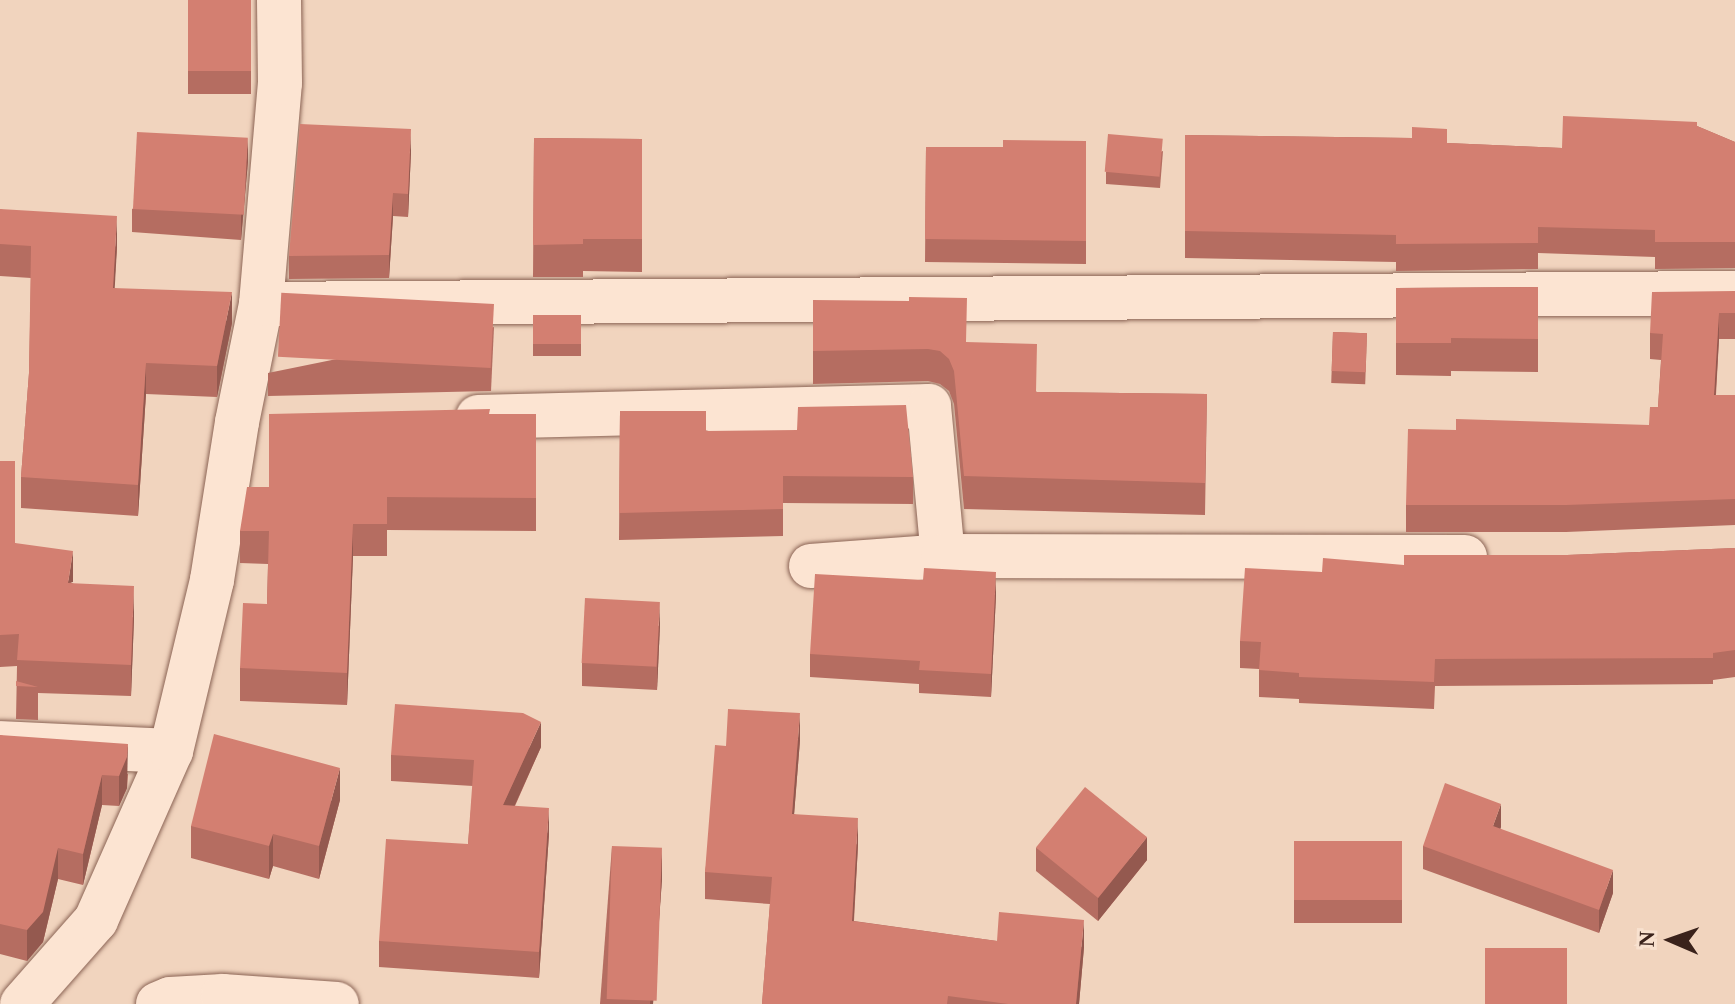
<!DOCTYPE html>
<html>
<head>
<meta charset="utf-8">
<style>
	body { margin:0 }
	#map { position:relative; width:1735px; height:1004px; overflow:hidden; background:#f1d4be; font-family:Georgia,serif }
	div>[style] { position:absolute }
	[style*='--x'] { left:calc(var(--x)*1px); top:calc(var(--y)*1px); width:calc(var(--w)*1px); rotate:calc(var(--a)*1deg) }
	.roads { filter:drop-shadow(0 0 2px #8b6455) drop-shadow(0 0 2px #8b6455) }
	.minor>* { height:44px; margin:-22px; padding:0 22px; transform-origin:22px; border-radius:22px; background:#fce4d2 }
	.wall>* { inset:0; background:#b56d61; transform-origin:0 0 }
	.shaded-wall>* { inset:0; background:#94594f }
	.building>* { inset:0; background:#d37f71; transform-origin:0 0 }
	span { translate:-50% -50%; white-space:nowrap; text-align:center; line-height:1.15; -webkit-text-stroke:8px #f8e1cf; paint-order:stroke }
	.north { position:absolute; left:1631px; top:900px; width:80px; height:80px; -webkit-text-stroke:6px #f8e1cf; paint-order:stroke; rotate:272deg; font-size:22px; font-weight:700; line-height:32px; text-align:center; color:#3a221b }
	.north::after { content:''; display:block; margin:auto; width:28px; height:36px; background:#3a221b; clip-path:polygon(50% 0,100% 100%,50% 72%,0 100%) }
</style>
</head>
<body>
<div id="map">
	<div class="roads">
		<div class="minor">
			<div style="--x:261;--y:304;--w:1474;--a:-0.43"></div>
			<div style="--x:478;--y:417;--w:451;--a:-1.4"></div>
			<div style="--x:929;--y:406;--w:151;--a:84.7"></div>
			<div style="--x:811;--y:566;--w:132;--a:-4.3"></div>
			<div style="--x:943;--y:556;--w:522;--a:0.11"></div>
			<div style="--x:0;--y:743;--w:171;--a:2.7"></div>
			<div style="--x:22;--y:1004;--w:112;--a:-48.6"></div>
			<div style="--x:96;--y:920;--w:185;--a:-66.1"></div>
			<div style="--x:171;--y:751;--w:176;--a:-76.5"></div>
			<div style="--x:212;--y:580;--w:160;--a:-81"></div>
			<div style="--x:237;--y:422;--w:120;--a:-78.5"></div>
			<div style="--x:261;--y:304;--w:222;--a:-85.1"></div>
			<div style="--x:280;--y:83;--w:83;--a:-90.7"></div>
			<div style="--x:158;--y:1004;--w:13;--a:-23"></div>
			<div style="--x:170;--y:999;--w:53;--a:-3.2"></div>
			<div style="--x:223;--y:996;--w:114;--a:4"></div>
		</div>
	</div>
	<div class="wall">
		<div style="left:188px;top:0;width:63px;height:94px"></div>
		<div style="clip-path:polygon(1697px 126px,1735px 142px,1735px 268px,1655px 269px,1655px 257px,1538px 253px,1538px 269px,1396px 271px,1396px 262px,1185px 258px,1185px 135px,1412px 138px,1447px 143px,1562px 148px)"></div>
		<div style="clip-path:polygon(534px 138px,642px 139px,642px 272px,583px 271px,583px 277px,533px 277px)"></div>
		<div style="clip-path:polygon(1086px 141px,1086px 264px,925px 262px,926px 147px,1003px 147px)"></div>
		<div style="clip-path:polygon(1163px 151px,1160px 188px,1106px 184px,1106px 172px)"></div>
		<div style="clip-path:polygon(411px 152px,408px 217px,393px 216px,389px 278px,289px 279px,289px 256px)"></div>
		<div style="clip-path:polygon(248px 161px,241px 240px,132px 232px,132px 209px)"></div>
		<div style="clip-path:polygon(0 209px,117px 247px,114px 288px,232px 323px,217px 397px,146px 394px,138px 516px,21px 508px,21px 477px,29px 373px,31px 278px,0 276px)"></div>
		<div style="clip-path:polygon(1538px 287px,1538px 372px,1451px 371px,1451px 376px,1396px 375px,1396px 288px)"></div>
		<div style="clip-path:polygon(1735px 291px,1735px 339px,1719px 339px,1716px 395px,1735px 395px,1735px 525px,1566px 532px,1406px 532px,1406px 505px,1456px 430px,1649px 425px,1658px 407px,1661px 360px,1650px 359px,1650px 333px)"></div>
		<div style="clip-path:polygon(813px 300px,966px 342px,1037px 392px,1207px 394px,1205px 515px,964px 509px,954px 404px,949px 391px,940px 384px,928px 381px,813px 384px)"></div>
		<div style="left:533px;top:315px;width:48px;height:41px"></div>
		<div style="clip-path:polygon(494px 327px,491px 391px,268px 396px,268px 373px)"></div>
		<div style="left:1333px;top:332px;width:34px;height:51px;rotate:2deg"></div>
		<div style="clip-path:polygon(620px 411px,913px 477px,913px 504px,783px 503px,783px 536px,619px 540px)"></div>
		<div style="clip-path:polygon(490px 414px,536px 414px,536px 531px,387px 530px,387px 556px,353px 556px,347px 705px,240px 701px,240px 668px,267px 604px,268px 564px,240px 563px,240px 531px,269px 487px)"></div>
		<div style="clip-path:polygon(0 461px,15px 543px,72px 583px,134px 618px,131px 696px,38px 693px,38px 720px,16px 719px,17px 666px,0 667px)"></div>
		<div style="clip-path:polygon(1735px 548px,1735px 677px,1713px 680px,1713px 684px,1435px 686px,1434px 709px,1299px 703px,1299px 699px,1259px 697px,1259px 669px,1240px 668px,1240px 641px,1322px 572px,1404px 565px,1567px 555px)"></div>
		<div style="clip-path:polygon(923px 580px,996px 595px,991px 697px,919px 693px,919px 684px,810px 677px,810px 654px)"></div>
		<div style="clip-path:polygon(660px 625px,657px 690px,582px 686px,582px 663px)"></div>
		<div style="clip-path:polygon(0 735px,128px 774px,127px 788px,119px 806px,102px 805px,83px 885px,58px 879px,43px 942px,27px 961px,0 954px)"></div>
		<div style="clip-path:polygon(800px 740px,794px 814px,858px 845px,854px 921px,997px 941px,1084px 947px,1079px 1004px,762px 1004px,770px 904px,705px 899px,705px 872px,726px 746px)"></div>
		<div style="clip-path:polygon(541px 747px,515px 806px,549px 834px,539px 978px,379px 967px,379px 941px,468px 844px,473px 786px,391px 781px,391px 755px)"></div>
		<div style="clip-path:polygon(340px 800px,319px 879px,273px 866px,269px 879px,191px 858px,191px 826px)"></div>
		<div style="clip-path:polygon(1501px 827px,1500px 829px,1613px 893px,1599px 933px,1423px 869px,1423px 846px)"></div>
		<div style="left:1294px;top:841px;width:108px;height:82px"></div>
		<div style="clip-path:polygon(612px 846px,662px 879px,653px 1004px,600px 1004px)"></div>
		<div style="clip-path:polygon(1036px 848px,1147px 860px,1098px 921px,1036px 871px)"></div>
	</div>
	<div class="shaded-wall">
		<div style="clip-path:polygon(411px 129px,411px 152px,408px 217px,408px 194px)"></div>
		<div style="clip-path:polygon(248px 138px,248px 161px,241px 240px,241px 217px)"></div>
		<div style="clip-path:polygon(393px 193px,393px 216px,389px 278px,389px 255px)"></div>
		<div style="clip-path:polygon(117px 216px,117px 247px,113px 319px,113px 288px)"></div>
		<div style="clip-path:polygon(232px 292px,232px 323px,217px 397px,217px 366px)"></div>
		<div style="clip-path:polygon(1719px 313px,1719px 339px,1714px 421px,1714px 395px)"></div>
		<div style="clip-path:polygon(146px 363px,146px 394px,138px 516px,138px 485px)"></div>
		<div style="clip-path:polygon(353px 524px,353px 556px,347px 705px,347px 673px)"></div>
		<div style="clip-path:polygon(73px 551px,73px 582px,68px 583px)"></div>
		<div style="clip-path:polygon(996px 572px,996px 595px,991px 697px,991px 674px)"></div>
		<div style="clip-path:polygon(134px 586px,134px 618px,131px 696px,131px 665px)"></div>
		<div style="clip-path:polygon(660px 602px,660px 625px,657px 690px,657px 667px)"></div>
		<div style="clip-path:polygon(800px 713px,800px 740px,792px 841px,792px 814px)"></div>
		<div style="clip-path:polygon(541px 722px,541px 747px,503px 831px,503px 805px)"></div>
		<div style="clip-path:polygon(128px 744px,127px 788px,119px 806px,119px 776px)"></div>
		<div style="clip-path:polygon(340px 768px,340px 800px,319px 879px,319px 846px)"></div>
		<div style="clip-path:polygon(102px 775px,102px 805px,83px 885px,83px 854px)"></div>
		<div style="clip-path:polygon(1501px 804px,1501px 827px,1493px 849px,1493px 826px)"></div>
		<div style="clip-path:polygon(549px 808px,549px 834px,539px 978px,539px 952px)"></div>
		<div style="clip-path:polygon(858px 818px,858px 845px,852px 948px,852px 921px)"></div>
		<div style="clip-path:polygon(273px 834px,273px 866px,269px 879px,269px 846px)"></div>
		<div style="clip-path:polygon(1147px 837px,1147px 860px,1098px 921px,1098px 898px)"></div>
		<div style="clip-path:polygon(58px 848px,58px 879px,43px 942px,27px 961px,27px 930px)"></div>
		<div style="clip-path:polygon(662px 848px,662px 879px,653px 1004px,650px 1004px)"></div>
		<div style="clip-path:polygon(1613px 870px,1613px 893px,1599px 933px,1599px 910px)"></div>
		<div style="clip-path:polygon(1084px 920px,1084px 947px,1079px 1004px,1076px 1004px)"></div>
	</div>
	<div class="building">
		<div style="left:188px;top:0;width:63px;height:71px"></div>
		<div style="clip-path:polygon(1563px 116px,1697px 122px,1697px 126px,1735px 142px,1735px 242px,1655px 242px,1655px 230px,1538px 227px,1538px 243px,1396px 244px,1396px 235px,1185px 231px,1185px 135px,1412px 138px,1412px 127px,1447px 129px,1447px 143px,1562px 148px)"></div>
		<div style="clip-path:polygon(300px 124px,411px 129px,408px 194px,393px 193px,389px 255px,289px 256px)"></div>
		<div style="left:137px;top:132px;width:111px;height:77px;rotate:3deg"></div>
		<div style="left:1108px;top:134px;width:55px;height:38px;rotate:5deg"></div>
		<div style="clip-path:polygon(534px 138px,642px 139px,642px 239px,583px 239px,583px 244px,533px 245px)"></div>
		<div style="clip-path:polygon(1003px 140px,1086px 141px,1086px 241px,925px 239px,926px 147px,1003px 147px)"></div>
		<div style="clip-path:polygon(0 209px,117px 216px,113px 288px,232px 292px,217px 366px,146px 363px,138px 485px,21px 477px,29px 373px,31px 246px,0 244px)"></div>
		<div style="clip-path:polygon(1538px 287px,1538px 339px,1451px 338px,1451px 343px,1396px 343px,1396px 288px)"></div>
		<div style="clip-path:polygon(1735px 291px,1735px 313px,1719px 313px,1714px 395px,1735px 395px,1735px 499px,1566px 505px,1406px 505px,1408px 429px,1456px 430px,1456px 419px,1649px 425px,1650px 407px,1658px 407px,1663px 334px,1650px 333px,1652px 292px)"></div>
		<div style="clip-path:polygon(909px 297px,967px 298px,966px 342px,1037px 344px,1036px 392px,1207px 394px,1205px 483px,964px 476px,954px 371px,949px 359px,940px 351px,928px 349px,813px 351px,813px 300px,909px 301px)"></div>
		<div style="left:494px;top:304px;width:64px;height:213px;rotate:93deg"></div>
		<div style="left:533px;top:315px;width:48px;height:29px"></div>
		<div style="left:1333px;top:332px;width:34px;height:39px;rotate:2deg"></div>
		<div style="clip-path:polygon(906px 405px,913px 477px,783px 476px,783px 509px,619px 513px,620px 411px,706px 411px,706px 431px,797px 430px,798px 407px)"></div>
		<div style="clip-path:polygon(490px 409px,489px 414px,536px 414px,536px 498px,387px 497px,387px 524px,353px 524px,347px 673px,240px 668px,243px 603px,267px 604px,269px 531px,240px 531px,247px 487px,269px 487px,269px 414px)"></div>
		<div style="clip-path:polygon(0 461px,15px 461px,15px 543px,73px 551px,68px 583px,134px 586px,131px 665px,17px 660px,19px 634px,0 635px)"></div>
		<div style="clip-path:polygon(1735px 548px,1735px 650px,1713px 653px,1713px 658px,1435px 659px,1434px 682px,1299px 677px,1299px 673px,1259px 670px,1261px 642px,1240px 641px,1245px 568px,1322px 572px,1323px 558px,1404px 565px,1404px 555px,1567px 555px)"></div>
		<div style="clip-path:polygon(924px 568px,996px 572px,991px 674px,919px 670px,920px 661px,810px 654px,815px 574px,923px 580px)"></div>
		<div style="left:585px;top:598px;width:75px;height:65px;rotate:3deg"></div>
		<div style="clip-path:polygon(16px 681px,38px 687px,16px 686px)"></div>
		<div style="clip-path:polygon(395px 704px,523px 713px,541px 722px,503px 805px,549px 808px,539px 952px,379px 941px,386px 839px,468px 844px,474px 760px,391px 755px)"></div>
		<div style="clip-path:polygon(728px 709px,800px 713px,792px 814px,858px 818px,852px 921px,997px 941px,999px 912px,1084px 920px,1076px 1004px,1008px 1004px,948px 996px,947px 1004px,762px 1004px,772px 877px,705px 872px,715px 745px,726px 746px)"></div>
		<div style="clip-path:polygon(214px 734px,340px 768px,319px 846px,273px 834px,269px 846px,191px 826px)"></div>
		<div style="clip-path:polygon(0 735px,128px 744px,127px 757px,119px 776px,102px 775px,83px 854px,58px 848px,43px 912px,27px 930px,0 924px)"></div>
		<div style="clip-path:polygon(1445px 783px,1501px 804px,1493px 826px,1613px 870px,1599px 910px,1423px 846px)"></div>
		<div style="left:1085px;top:787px;width:80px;height:78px;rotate:39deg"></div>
		<div style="left:1294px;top:841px;width:108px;height:59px"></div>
		<div style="left:612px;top:846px;width:50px;height:153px;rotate:2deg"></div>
		<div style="left:1485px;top:948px;width:82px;height:56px"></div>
	</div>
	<div class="north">N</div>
</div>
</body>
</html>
